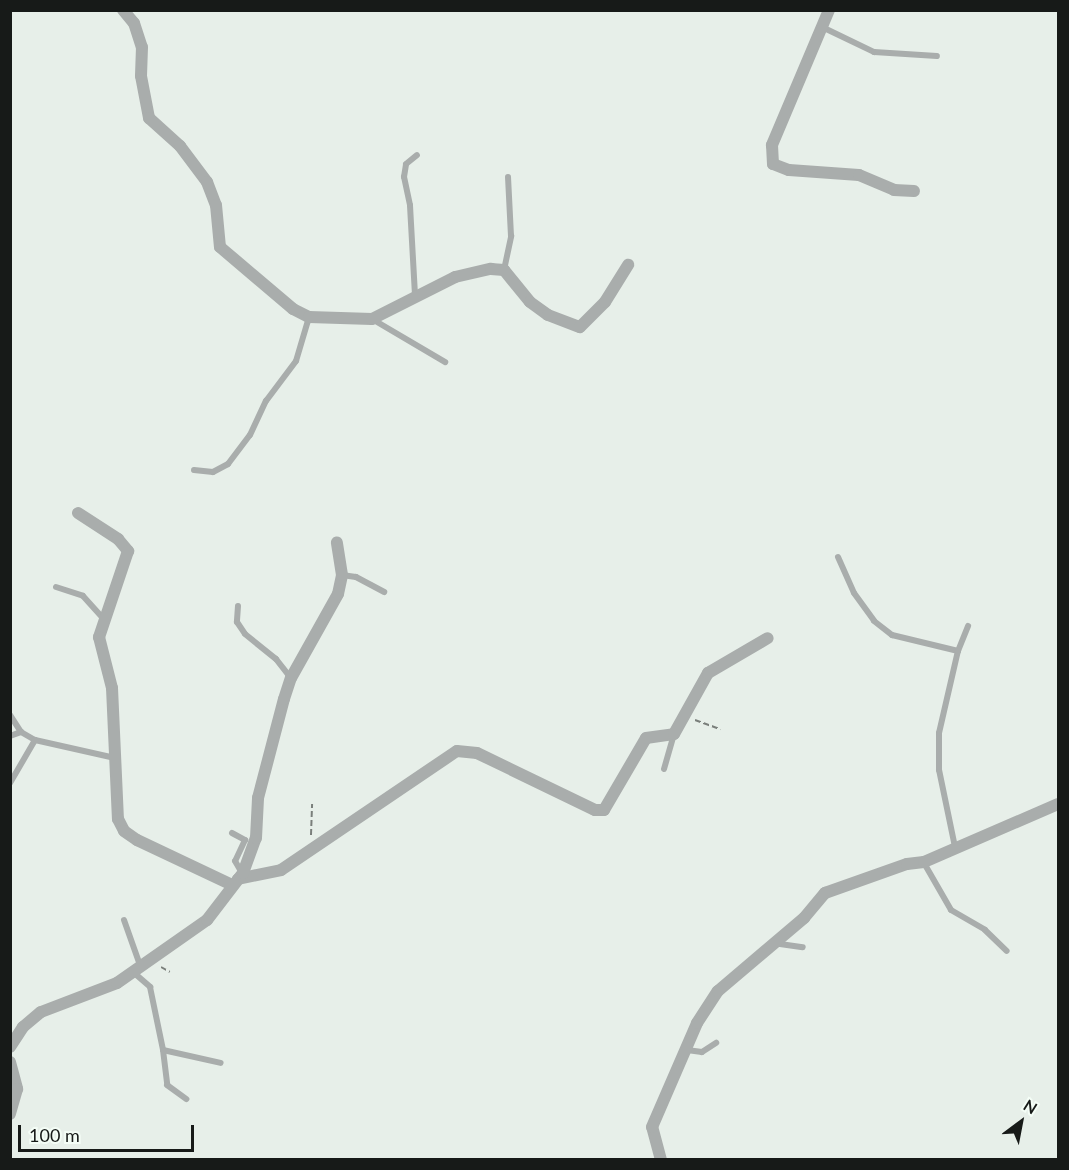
<!DOCTYPE html>
<html>
<head>
<meta charset="utf-8">
<style>
	body { margin:0 }
	#map { position:relative; width:1069px; height:1170px; overflow:hidden; background:#e7efe9; font-family:Lato,sans-serif }
	div>[style] { position:absolute }
	[style*='--x'] { left:calc(var(--x)*1px); top:calc(var(--y)*1px); width:calc(var(--w)*1px); rotate:calc(var(--a)*1deg) }
	.path>* { height:2px; margin-top:-1px; transform-origin:0; background:repeating-linear-gradient(90deg,#7a7f7b 0 6px,transparent 0 9px) }
	.service>* { height:6px; margin:-3px; padding:0 3px; transform-origin:3px; border-radius:3px; background:#a9adac }
	.minor>* { height:12px; margin:-6px; padding:0 6px; transform-origin:6px; border-radius:6px; background:#a9adac }
	span { translate:-50% -50%; white-space:nowrap; text-align:center; line-height:1.15; -webkit-text-stroke:4.5px #f4fdf6; paint-order:stroke }
	.frame { position:absolute; inset:0; border:12px solid #171a18; pointer-events:none }
	.north { position:absolute; left:991px; top:1092px; width:60px; height:60px; -webkit-text-stroke:4px #f4fdf6; paint-order:stroke; rotate:32deg; font-size:16px; font-weight:700; line-height:24px; text-align:center; color:#171a18 }
	.north::after { content:''; display:block; margin:auto; width:21px; height:27px; background:#171a18; clip-path:polygon(50% 0,100% 100%,50% 72%,0 100%) }
	.scale { position:absolute; left:18px; top:1125px; width:176px; height:27px; box-sizing:border-box; border:3px solid #171a18; border-top:0; padding-left:8px; font-size:18px; line-height:21px; white-space:nowrap; color:#171a18; -webkit-text-stroke:4px #f4fdf6; paint-order:stroke }
</style>
</head>
<body>
<div id="map">
	<div class="path">
		<div style="--x:695;--y:720;--w:27;--a:20"></div>
		<div style="--x:311;--y:835;--w:31;--a:-88"></div>
		<div style="--x:161;--y:967;--w:10;--a:29"></div>
	</div>
	<div class="service">
		<div style="--x:822;--y:27;--w:58;--a:25.7"></div>
		<div style="--x:874;--y:52;--w:63;--a:3.6"></div>
		<div style="--x:504;--y:270;--w:35;--a:-78"></div>
		<div style="--x:511;--y:236;--w:59;--a:-92.9"></div>
		<div style="--x:415;--y:295;--w:90;--a:-93.2"></div>
		<div style="--x:410;--y:205;--w:29;--a:-102"></div>
		<div style="--x:404;--y:177;--w:13;--a:-81"></div>
		<div style="--x:406;--y:164;--w:14;--a:-39"></div>
		<div style="--x:372;--y:319;--w:85;--a:30.5"></div>
		<div style="--x:194;--y:470;--w:19;--a:6"></div>
		<div style="--x:213;--y:472;--w:17;--a:-28"></div>
		<div style="--x:228;--y:464;--w:36;--a:-53"></div>
		<div style="--x:250;--y:435;--w:38;--a:-65"></div>
		<div style="--x:266;--y:401;--w:50;--a:-53.1"></div>
		<div style="--x:296;--y:361;--w:46;--a:-73.5"></div>
		<div style="--x:838;--y:557;--w:39;--a:66"></div>
		<div style="--x:854;--y:593;--w:34;--a:54"></div>
		<div style="--x:874;--y:621;--w:23;--a:38"></div>
		<div style="--x:892;--y:635;--w:68;--a:13.6"></div>
		<div style="--x:342;--y:575;--w:14;--a:8"></div>
		<div style="--x:356;--y:577;--w:32;--a:28"></div>
		<div style="--x:56;--y:587;--w:28;--a:18"></div>
		<div style="--x:83;--y:596;--w:30;--a:48"></div>
		<div style="--x:238;--y:606;--w:16;--a:94"></div>
		<div style="--x:237;--y:622;--w:14;--a:56"></div>
		<div style="--x:245;--y:634;--w:40;--a:39"></div>
		<div style="--x:276;--y:659;--w:24;--a:52"></div>
		<div style="--x:10;--y:715;--w:20;--a:57"></div>
		<div style="--x:21;--y:732;--w:16;--a:30"></div>
		<div style="--x:35;--y:740;--w:82;--a:12.7"></div>
		<div style="--x:10;--y:736;--w:12;--a:-20"></div>
		<div style="--x:664;--y:769;--w:36;--a:-74"></div>
		<div style="--x:10;--y:783;--w:50;--a:-59.8"></div>
		<div style="--x:232;--y:833;--w:15;--a:28"></div>
		<div style="--x:245;--y:840;--w:23;--a:115"></div>
		<div style="--x:235;--y:861;--w:14;--a:60"></div>
		<div style="--x:955;--y:847;--w:79;--a:-101.7"></div>
		<div style="--x:939;--y:770;--w:37;--a:-90"></div>
		<div style="--x:939;--y:733;--w:84;--a:-77"></div>
		<div style="--x:958;--y:651;--w:27;--a:-68"></div>
		<div style="--x:924;--y:863;--w:54;--a:60.1"></div>
		<div style="--x:951;--y:910;--w:39;--a:30"></div>
		<div style="--x:985;--y:930;--w:30;--a:44"></div>
		<div style="--x:124;--y:920;--w:51;--a:70.5"></div>
		<div style="--x:773;--y:943;--w:30;--a:8"></div>
		<div style="--x:133;--y:972;--w:23;--a:41"></div>
		<div style="--x:150;--y:987;--w:64;--a:78.3"></div>
		<div style="--x:163;--y:1050;--w:59;--a:12.6"></div>
		<div style="--x:163;--y:1050;--w:35;--a:83"></div>
		<div style="--x:167;--y:1085;--w:24;--a:36"></div>
		<div style="--x:687;--y:1050;--w:15;--a:8"></div>
		<div style="--x:702;--y:1052;--w:17;--a:-33"></div>
	</div>
	<div class="minor">
		<div style="--x:123;--y:10;--w:17;--a:50"></div>
		<div style="--x:134;--y:23;--w:25;--a:72"></div>
		<div style="--x:142;--y:47;--w:29;--a:92"></div>
		<div style="--x:141;--y:76;--w:43;--a:79.2"></div>
		<div style="--x:149;--y:118;--w:42;--a:42.1"></div>
		<div style="--x:180;--y:146;--w:45;--a:53.1"></div>
		<div style="--x:207;--y:182;--w:25;--a:69"></div>
		<div style="--x:216;--y:205;--w:42;--a:84.6"></div>
		<div style="--x:220;--y:247;--w:96;--a:40.3"></div>
		<div style="--x:293;--y:309;--w:18;--a:27"></div>
		<div style="--x:309;--y:317;--w:63;--a:1.8"></div>
		<div style="--x:372;--y:319;--w:93;--a:-26.8"></div>
		<div style="--x:455;--y:277;--w:37;--a:-13"></div>
		<div style="--x:491;--y:269;--w:13;--a:4"></div>
		<div style="--x:504;--y:270;--w:41;--a:50.9"></div>
		<div style="--x:530;--y:302;--w:22;--a:36"></div>
		<div style="--x:548;--y:315;--w:34;--a:21"></div>
		<div style="--x:580;--y:327;--w:35;--a:-45"></div>
		<div style="--x:605;--y:302;--w:44;--a:-58.1"></div>
		<div style="--x:829;--y:10;--w:147;--a:112.9"></div>
		<div style="--x:772;--y:145;--w:19;--a:87"></div>
		<div style="--x:773;--y:164;--w:17;--a:21"></div>
		<div style="--x:789;--y:170;--w:70;--a:4.1"></div>
		<div style="--x:859;--y:175;--w:38;--a:23"></div>
		<div style="--x:894;--y:190;--w:20;--a:3"></div>
		<div style="--x:78;--y:513;--w:48;--a:33"></div>
		<div style="--x:118;--y:539;--w:16;--a:50"></div>
		<div style="--x:128;--y:551;--w:91;--a:108.6"></div>
		<div style="--x:99;--y:637;--w:53;--a:75.7"></div>
		<div style="--x:112;--y:688;--w:131;--a:87.4"></div>
		<div style="--x:118;--y:819;--w:13;--a:63"></div>
		<div style="--x:124;--y:831;--w:16;--a:35"></div>
		<div style="--x:137;--y:840;--w:105;--a:25.3"></div>
		<div style="--x:238;--y:879;--w:44;--a:-11.8"></div>
		<div style="--x:281;--y:870;--w:212;--a:-34.1"></div>
		<div style="--x:457;--y:751;--w:20;--a:6"></div>
		<div style="--x:477;--y:753;--w:131;--a:25.8"></div>
		<div style="--x:595;--y:810;--w:9;--a:0"></div>
		<div style="--x:604;--y:810;--w:83;--a:-59.7"></div>
		<div style="--x:646;--y:738;--w:28;--a:-8"></div>
		<div style="--x:674;--y:734;--w:70;--a:-60.9"></div>
		<div style="--x:708;--y:673;--w:69;--a:-30.3"></div>
		<div style="--x:10;--y:1047;--w:24;--a:-57"></div>
		<div style="--x:23;--y:1027;--w:23;--a:-40"></div>
		<div style="--x:41;--y:1012;--w:81;--a:-20.9"></div>
		<div style="--x:117;--y:983;--w:110;--a:-35"></div>
		<div style="--x:207;--y:920;--w:59;--a:-52.5"></div>
		<div style="--x:243;--y:873;--w:37;--a:-70"></div>
		<div style="--x:256;--y:838;--w:40;--a:-87.1"></div>
		<div style="--x:258;--y:798;--w:102;--a:-75.3"></div>
		<div style="--x:284;--y:699;--w:22;--a:-72"></div>
		<div style="--x:291;--y:678;--w:96;--a:-60.8"></div>
		<div style="--x:338;--y:594;--w:19;--a:-78"></div>
		<div style="--x:342;--y:575;--w:33;--a:-99"></div>
		<div style="--x:10;--y:1062;--w:28;--a:75"></div>
		<div style="--x:17;--y:1089;--w:26;--a:106"></div>
		<div style="--x:661;--y:1160;--w:34;--a:-105"></div>
		<div style="--x:652;--y:1127;--w:113;--a:-66.6"></div>
		<div style="--x:697;--y:1023;--w:38;--a:-57"></div>
		<div style="--x:718;--y:991;--w:113;--a:-40.3"></div>
		<div style="--x:804;--y:918;--w:33;--a:-50"></div>
		<div style="--x:825;--y:893;--w:87;--a:-19.5"></div>
		<div style="--x:907;--y:864;--w:17;--a:-7"></div>
		<div style="--x:924;--y:862;--w:146;--a:-23.4"></div>
	</div>
	<div class="frame"></div>
	<div class="north">N</div>
	<div class="scale">100 m</div>
</div>
</body>
</html>
